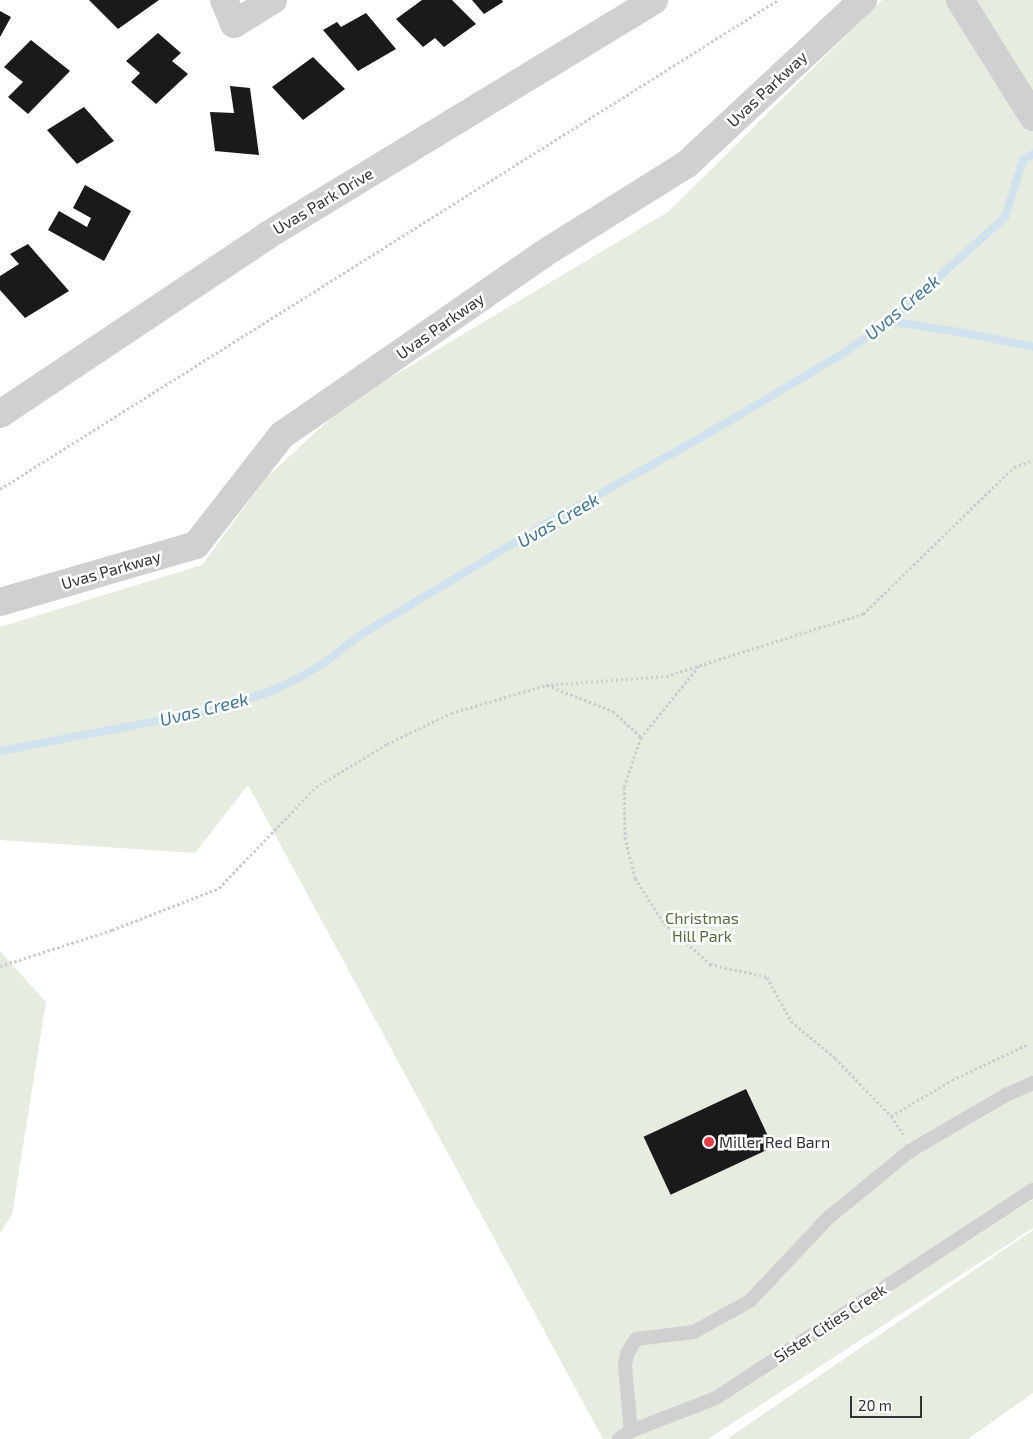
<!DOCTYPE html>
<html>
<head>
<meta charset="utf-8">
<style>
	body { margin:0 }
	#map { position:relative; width:1033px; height:1439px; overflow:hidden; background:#fff; font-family:"Exo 2",sans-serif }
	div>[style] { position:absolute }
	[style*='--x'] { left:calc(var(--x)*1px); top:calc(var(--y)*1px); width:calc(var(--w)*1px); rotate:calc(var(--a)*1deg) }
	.green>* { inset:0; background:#e6ecdf }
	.stream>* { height:8px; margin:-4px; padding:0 4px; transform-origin:4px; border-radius:4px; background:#cfe2ee }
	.building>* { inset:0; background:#1a1a1a; transform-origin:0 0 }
	.path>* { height:3px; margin-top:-1.5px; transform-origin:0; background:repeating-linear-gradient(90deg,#cdcdcd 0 2.5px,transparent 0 5px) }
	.service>* { height:14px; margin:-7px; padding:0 7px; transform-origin:7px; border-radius:7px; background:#d0d0d0 }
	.minor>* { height:28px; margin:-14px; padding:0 14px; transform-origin:14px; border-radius:14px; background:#d0d0d0 }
	.tertiary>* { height:28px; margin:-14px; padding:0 14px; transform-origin:14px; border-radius:14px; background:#d0d0d0 }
	.dots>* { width:14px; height:14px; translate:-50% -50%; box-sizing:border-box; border:2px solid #fff; border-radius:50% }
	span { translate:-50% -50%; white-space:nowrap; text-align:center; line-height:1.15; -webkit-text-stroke:5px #fff; paint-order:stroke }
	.street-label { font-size:16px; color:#333 }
	.park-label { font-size:16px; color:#56703f }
	.poi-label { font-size:16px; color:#333 }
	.left { translate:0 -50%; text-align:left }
	.water-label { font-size:18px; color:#3f7597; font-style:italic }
	.scale { position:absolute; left:850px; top:1396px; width:72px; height:22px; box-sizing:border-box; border:2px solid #333; border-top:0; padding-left:6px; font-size:15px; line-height:18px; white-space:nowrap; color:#333; -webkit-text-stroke:4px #fff; paint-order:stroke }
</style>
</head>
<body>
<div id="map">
	<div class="green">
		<div style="clip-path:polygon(882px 0,1033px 0,1033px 1228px,708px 1439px,603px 1439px,248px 785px,195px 853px,0 840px,0 627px,202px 565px,266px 478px,346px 404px,668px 212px)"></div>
		<div style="clip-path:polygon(0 951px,46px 1002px,12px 1215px,0 1233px)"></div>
		<div style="clip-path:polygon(1033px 1230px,1033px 1393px,968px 1439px,727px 1439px)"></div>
	</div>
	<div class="stream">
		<div style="--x:890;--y:321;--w:76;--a:9.1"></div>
		<div style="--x:965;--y:333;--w:69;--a:11.6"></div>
		<div style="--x:0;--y:751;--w:214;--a:-10.8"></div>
		<div style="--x:210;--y:711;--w:62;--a:-17.9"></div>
		<div style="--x:269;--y:692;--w:31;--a:-25"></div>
		<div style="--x:297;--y:679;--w:31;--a:-31"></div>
		<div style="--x:324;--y:663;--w:48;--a:-37.3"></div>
		<div style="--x:362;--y:634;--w:218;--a:-30.9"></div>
		<div style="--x:549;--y:522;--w:175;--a:-29.1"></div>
		<div style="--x:702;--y:437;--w:159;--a:-30.6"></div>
		<div style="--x:839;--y:356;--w:62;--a:-34.5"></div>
		<div style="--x:890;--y:321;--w:155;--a:-42.1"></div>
		<div style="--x:1005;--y:217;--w:60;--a:-72.5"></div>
		<div style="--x:1023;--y:160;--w:12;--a:-31"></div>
	</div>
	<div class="building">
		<div style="clip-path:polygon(89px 0,159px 0,118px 29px)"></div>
		<div style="clip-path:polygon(422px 0,452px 0,476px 24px,444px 47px,435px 38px,423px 47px,396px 19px)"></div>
		<div style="clip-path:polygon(472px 0,502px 0,503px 2px,484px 14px)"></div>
		<div style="clip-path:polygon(0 11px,11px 17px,0 37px)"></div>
		<div style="clip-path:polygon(366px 13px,396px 49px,358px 71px,323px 30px,337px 22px,341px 27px)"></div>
		<div style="clip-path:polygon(158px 33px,181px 53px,172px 61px,188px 74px,156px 104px,131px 82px,140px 73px,126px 61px)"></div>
		<div style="clip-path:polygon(31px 40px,70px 71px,28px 114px,8px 97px,23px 82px,4px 67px)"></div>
		<div style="clip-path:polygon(313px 57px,345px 89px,303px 120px,272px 87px)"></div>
		<div style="clip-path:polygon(230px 86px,250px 88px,259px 155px,215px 151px,210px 112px,234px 113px)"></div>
		<div style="clip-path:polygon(84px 107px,114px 141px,77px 164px,47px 130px)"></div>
		<div style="clip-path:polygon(85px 185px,131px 211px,104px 261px,48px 230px,59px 211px,87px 227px,91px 218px,73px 208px)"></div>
		<div style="clip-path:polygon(28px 244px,69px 291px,25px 318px,0 290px,0 276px,19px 264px,10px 254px)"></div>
		<div style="left:746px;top:1089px;width:64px;height:113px;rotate:65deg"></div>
	</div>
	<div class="path">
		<div style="--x:0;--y:489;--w:919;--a:-32.15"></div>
		<div style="--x:699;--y:666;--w:92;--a:129.2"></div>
		<div style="--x:641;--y:737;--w:53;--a:108.8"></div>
		<div style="--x:624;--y:787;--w:50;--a:88.9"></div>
		<div style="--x:625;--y:837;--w:42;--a:76.3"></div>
		<div style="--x:635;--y:878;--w:54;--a:57.2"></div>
		<div style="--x:664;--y:923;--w:62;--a:41.7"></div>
		<div style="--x:710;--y:964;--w:58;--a:12.8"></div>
		<div style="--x:767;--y:977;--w:50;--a:61.4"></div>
		<div style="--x:791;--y:1021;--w:57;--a:40.1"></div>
		<div style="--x:835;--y:1058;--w:81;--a:46"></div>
		<div style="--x:891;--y:1116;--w:71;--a:-30.5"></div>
		<div style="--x:952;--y:1080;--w:84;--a:-25.3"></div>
		<div style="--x:547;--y:685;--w:71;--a:21.5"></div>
		<div style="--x:613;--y:711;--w:38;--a:43"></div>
		<div style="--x:0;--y:966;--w:118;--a:-17.8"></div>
		<div style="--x:112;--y:930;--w:115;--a:-21.4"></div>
		<div style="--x:219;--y:888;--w:140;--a:-46.2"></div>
		<div style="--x:316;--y:787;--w:83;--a:-31.2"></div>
		<div style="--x:387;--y:744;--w:71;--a:-25.8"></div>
		<div style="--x:451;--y:713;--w:99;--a:-16.4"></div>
		<div style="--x:546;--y:685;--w:120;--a:-4.3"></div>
		<div style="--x:666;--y:676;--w:207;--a:-17.5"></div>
		<div style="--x:863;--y:614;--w:211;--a:-44.2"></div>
		<div style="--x:1014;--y:467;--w:20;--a:-20"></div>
		<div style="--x:891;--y:1116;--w:22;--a:56"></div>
	</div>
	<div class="service">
		<div style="--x:631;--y:1431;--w:65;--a:-95.3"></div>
		<div style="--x:625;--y:1366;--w:12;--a:-81"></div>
		<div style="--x:627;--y:1354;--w:17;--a:-59"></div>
		<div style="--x:636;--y:1339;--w:58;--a:-6.9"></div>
		<div style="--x:694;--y:1332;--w:64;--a:-29"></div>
		<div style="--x:750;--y:1301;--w:114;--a:-46.8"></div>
		<div style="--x:828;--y:1218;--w:106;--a:-39.3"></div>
		<div style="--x:910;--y:1151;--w:111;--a:-30.3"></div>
		<div style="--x:1006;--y:1095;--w:30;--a:-24"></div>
		<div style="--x:619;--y:1439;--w:14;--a:-34"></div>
		<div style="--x:631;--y:1431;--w:91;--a:-21.2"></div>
		<div style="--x:716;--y:1398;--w:379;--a:-33.3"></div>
	</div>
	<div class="minor">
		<div style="--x:224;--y:0;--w:26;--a:67"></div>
		<div style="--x:234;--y:24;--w:46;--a:-31.6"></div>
		<div style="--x:0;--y:602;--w:204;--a:-16.2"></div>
		<div style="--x:196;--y:545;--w:140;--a:-52"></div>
		<div style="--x:282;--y:435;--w:318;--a:-34.7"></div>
		<div style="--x:543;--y:254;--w:170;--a:-32"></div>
		<div style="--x:687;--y:164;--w:241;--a:-43"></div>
	</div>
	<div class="tertiary">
		<div style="--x:960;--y:0;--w:138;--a:58"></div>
		<div style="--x:0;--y:414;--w:322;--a:-33.7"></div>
		<div style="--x:268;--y:235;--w:452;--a:-31.3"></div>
	</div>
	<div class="dots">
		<div style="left:709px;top:1142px;background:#e63946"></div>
	</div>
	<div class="street-label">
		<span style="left:767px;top:89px;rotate:-43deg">Uvas Parkway</span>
		<span style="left:323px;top:201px;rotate:-31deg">Uvas Park Drive</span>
		<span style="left:440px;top:326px;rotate:-35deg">Uvas Parkway</span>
		<span style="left:111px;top:570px;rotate:-16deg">Uvas Parkway</span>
		<span style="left:830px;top:1323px;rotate:-33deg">Sister Cities Creek</span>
	</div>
	<div class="park-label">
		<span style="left:702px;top:927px">Christmas<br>Hill Park</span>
	</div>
	<div class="poi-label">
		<span class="left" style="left:719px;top:1142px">Miller Red Barn</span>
	</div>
	<div class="water-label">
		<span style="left:902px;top:307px;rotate:-40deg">Uvas Creek</span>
		<span style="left:558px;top:520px;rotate:-30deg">Uvas Creek</span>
		<span style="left:204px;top:709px;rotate:-14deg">Uvas Creek</span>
	</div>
	<div class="scale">20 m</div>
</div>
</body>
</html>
